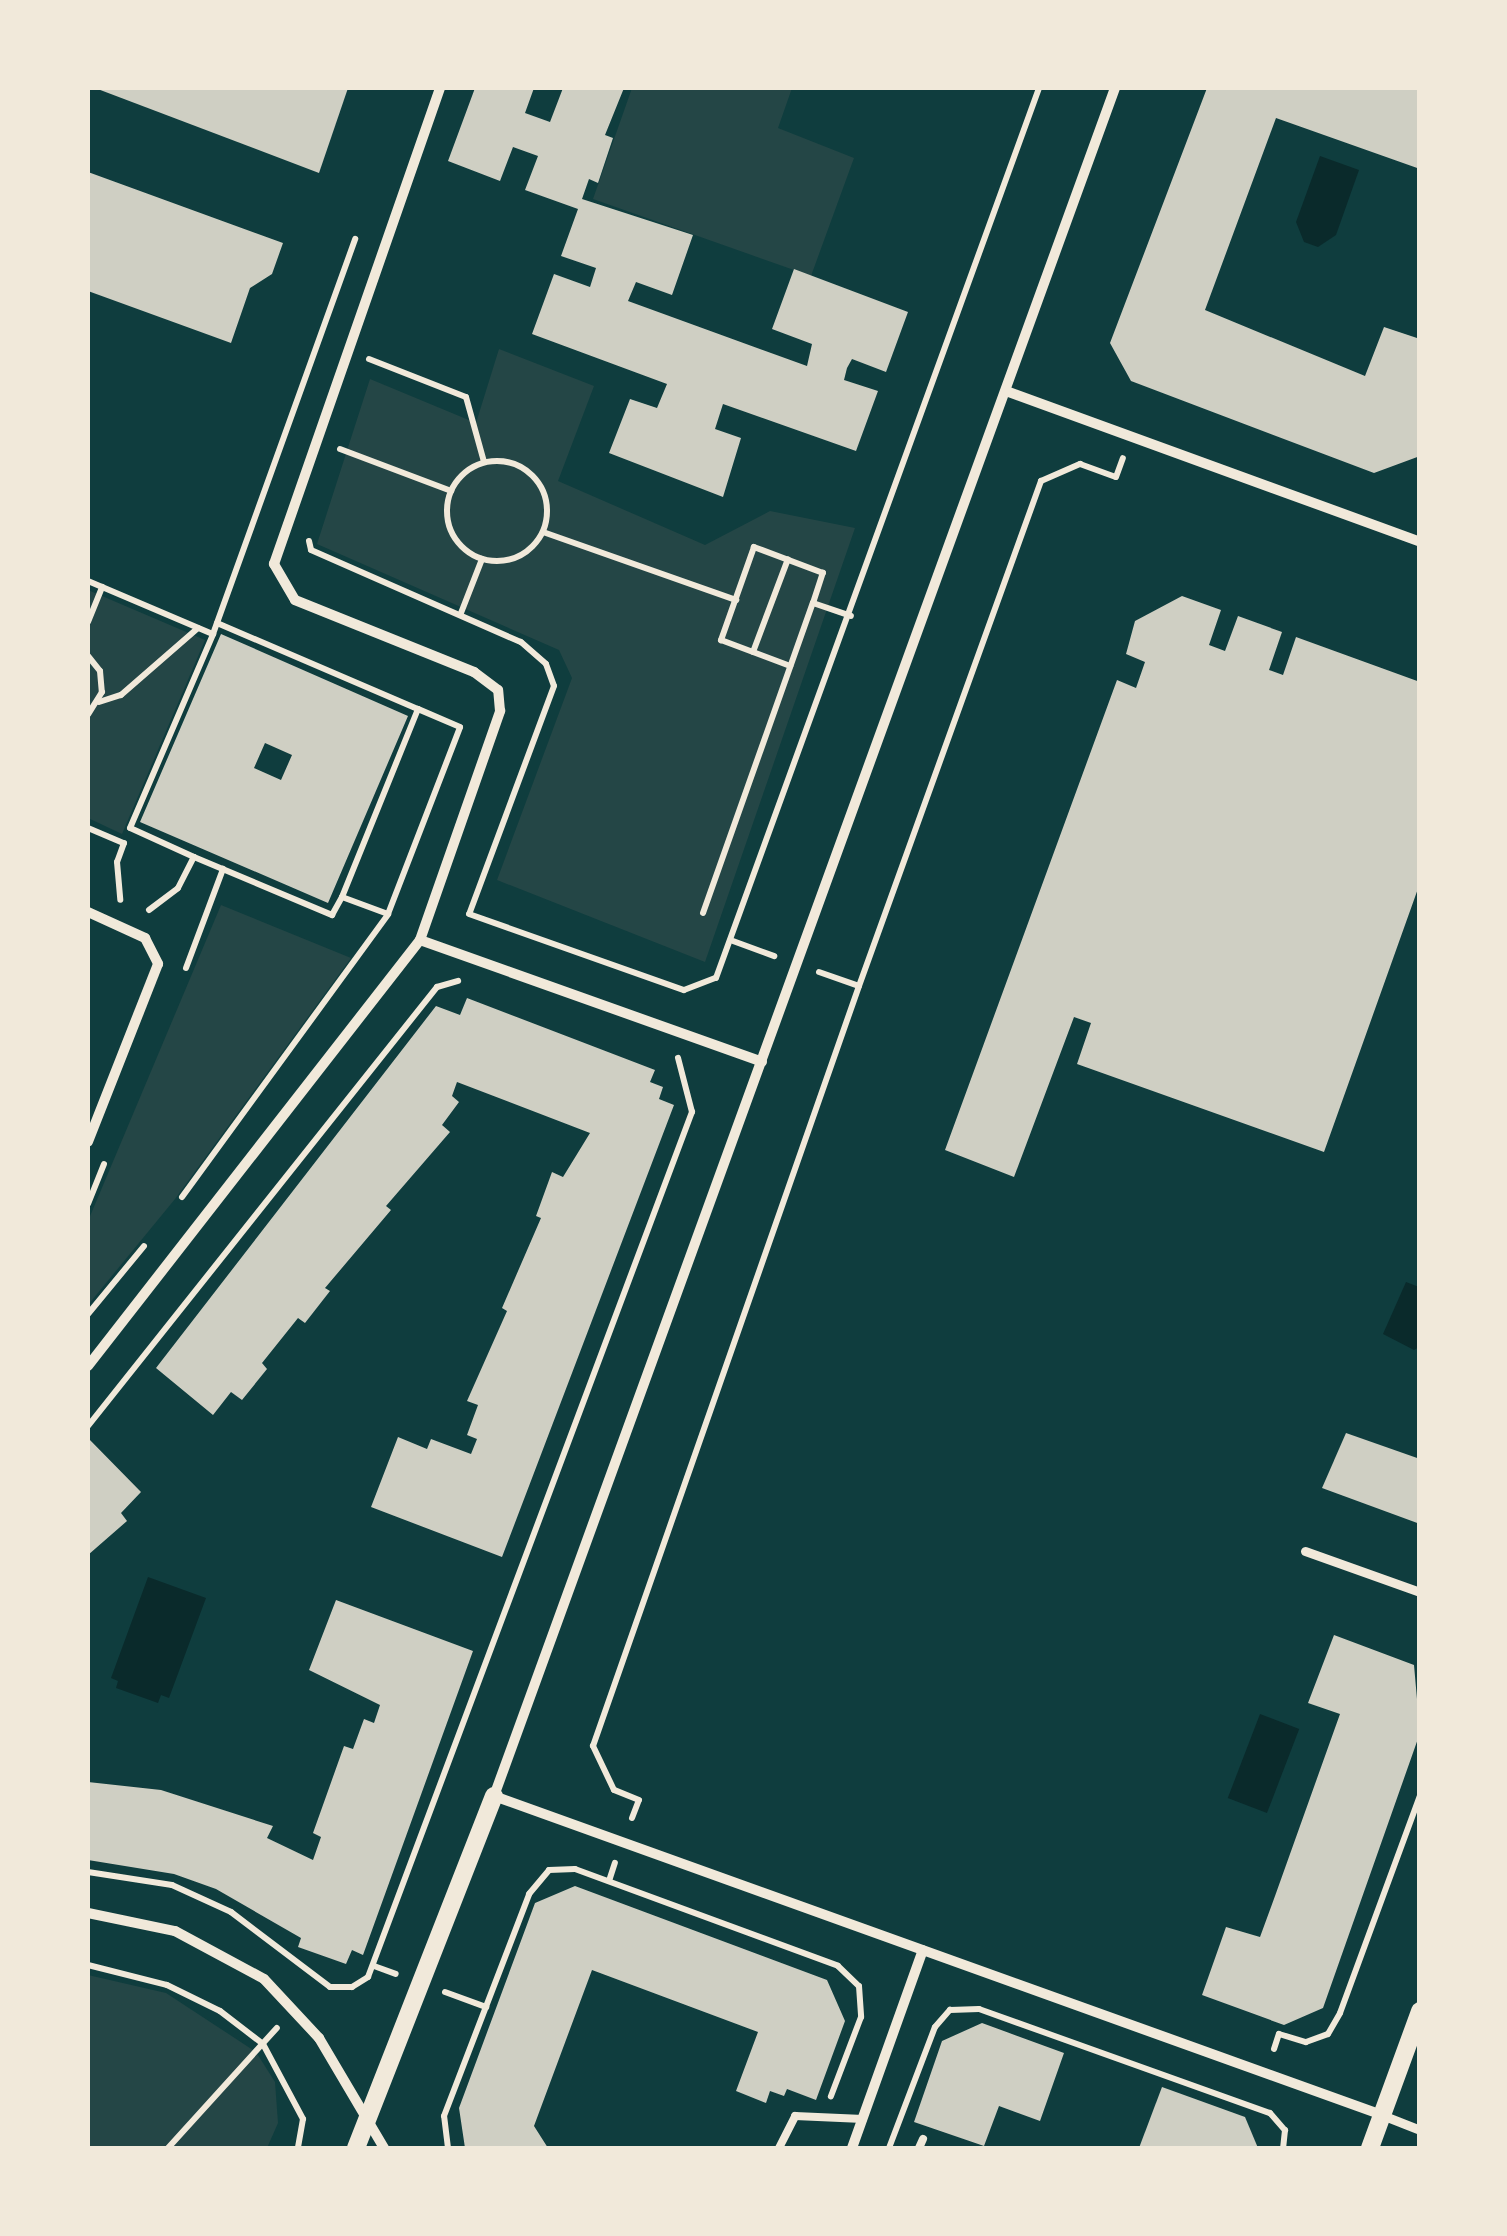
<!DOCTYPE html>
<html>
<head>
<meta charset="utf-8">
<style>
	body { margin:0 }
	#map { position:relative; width:1507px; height:2236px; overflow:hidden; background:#0f3d3e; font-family:Roboto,sans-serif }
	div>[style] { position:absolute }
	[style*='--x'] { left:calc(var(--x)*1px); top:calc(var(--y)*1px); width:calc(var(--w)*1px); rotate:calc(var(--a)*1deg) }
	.green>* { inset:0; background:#244646 }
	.water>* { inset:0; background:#0a2a2b; transform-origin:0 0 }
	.building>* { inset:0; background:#cfcfc3 }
	.path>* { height:6px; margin:-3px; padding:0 3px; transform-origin:3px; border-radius:3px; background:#f1e9da }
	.path>.ring { margin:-3px; padding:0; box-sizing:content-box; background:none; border:6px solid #f1e9da; border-radius:50% }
	.service>* { height:8px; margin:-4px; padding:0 4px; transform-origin:4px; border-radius:4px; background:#f1e9da }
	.pedestrian>* { height:9px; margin:-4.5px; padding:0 4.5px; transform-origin:4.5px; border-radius:4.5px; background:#f1e9da }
	.minor>* { height:10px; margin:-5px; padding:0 5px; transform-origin:5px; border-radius:5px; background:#f1e9da }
	.tertiary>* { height:18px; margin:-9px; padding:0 9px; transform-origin:9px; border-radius:9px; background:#f1e9da }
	span { translate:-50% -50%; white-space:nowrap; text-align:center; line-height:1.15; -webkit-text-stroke:10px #f1e9da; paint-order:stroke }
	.frame { position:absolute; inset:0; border:90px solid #f1e9da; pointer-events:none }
</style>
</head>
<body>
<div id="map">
	<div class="green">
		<div style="clip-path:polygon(632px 88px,792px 88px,778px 128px,854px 158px,811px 276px,593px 199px)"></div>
		<div style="clip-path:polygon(499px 349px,594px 386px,558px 481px,705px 545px,770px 511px,855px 528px,705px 962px,497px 880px,572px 678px,559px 650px,317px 544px,370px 379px,476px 423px)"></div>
		<div style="clip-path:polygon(88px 590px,205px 640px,122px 834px,88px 818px)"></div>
		<div style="clip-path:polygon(221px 905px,351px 958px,175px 1199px,88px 1305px,88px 1221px)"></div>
		<div style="clip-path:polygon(88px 1975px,166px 1993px,256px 2052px,275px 2082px,278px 2123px,267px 2148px,88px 2148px)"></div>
	</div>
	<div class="water">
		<div style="clip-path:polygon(1320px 156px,1359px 170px,1336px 235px,1318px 247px,1304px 242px,1296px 222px)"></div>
		<div style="clip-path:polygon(1406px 1282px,1419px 1287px,1419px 1347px,1414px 1350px,1383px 1334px)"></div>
		<div style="clip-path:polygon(148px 1577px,206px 1598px,169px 1698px,161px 1695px,158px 1703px,116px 1688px,118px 1681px,111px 1678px)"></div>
		<div style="left:1260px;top:1714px;width:42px;height:90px;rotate:21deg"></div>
	</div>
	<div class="building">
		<div style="clip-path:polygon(95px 88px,348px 88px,319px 173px)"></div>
		<div style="clip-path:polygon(475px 88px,534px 88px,525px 113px,550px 122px,563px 88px,624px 88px,605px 135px,613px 138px,598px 183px,589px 179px,582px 199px,693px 235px,672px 295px,636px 282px,628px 301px,807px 366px,812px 344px,772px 329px,794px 269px,908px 312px,886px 372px,852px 359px,847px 368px,844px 380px,878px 391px,856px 451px,723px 404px,715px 429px,741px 438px,723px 497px,609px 453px,630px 399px,657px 408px,667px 384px,532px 334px,554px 274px,590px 287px,596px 268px,561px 256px,578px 209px,525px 190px,538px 156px,513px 147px,500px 181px,448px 161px)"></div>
		<div style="clip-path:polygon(1207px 88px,1420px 88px,1420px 169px,1276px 118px,1205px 310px,1365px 376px,1384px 327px,1420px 339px,1420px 456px,1374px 473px,1131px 381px,1110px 343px)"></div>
		<div style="clip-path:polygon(88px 172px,283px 243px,272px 274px,250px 288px,231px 343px,88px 291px)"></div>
		<div style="clip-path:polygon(1182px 596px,1221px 610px,1209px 645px,1225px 651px,1238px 616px,1282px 632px,1269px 670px,1283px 675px,1296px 637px,1420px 682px,1420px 883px,1324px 1152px,1077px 1064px,1091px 1023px,1074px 1017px,1014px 1177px,945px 1150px,1117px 680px,1136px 688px,1145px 662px,1126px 654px,1135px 621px)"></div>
		<div style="clip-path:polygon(evenodd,221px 634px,408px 716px,328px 903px,140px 822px,221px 634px,265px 743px,292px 755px,281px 780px,254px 768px,265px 743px)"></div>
		<div style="clip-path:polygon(467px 998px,655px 1070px,650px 1082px,663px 1087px,659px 1099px,674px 1105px,502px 1557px,371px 1507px,398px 1437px,427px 1449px,431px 1439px,471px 1454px,477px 1439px,467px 1435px,478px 1405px,467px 1401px,507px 1311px,502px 1308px,541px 1218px,536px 1216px,552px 1172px,563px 1177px,590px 1133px,457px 1082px,452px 1096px,459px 1102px,442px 1125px,450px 1132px,386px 1206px,391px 1210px,325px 1288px,330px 1291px,305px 1323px,298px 1318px,262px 1363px,267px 1369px,242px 1400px,231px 1392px,213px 1415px,156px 1368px,436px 1006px,460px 1015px)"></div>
		<div style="clip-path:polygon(1346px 1433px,1420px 1459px,1420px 1524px,1322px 1488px)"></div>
		<div style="clip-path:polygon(88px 1438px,141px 1492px,121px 1513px,127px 1521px,88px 1555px)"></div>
		<div style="clip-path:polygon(336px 1600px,473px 1651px,363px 1955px,352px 1950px,346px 1964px,298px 1947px,301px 1938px,216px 1889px,174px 1874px,88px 1860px,88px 1782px,161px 1790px,273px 1826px,267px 1838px,313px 1860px,321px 1837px,313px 1833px,344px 1746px,353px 1749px,364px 1719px,374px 1723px,380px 1705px,309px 1670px)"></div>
		<div style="clip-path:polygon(1334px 1635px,1414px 1665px,1420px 1733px,1323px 2008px,1284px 2025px,1202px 1995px,1226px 1927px,1260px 1937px,1275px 1896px,1340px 1714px,1308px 1703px)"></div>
		<div style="clip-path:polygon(575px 1886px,827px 1980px,845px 2021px,816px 2100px,787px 2089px,784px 2096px,770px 2091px,766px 2103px,736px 2091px,758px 2032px,592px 1970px,534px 2126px,548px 2148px,465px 2148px,459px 2108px,535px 1903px)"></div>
		<div style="clip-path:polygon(982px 2023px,1064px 2053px,1040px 2121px,999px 2106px,984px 2146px,914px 2122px,942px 2041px)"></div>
		<div style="clip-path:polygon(1162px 2087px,1245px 2117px,1258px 2148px,1139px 2148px)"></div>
	</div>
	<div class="path">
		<div style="--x:369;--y:359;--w:104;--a:21.4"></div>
		<div style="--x:466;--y:397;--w:67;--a:74.5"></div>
		<div style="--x:340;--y:449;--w:119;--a:20.7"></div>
		<div class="ring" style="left:447px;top:461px;width:94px;height:94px"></div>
		<div style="--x:543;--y:532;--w:205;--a:19.4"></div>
		<div style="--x:309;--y:541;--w:9;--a:77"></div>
		<div style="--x:311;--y:550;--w:229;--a:23.7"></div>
		<div style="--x:521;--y:642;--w:33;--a:41"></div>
		<div style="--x:546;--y:664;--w:23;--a:70"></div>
		<div style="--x:554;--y:686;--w:243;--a:110.4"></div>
		<div style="--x:469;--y:914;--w:228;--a:19.5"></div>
		<div style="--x:684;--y:990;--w:34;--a:-21"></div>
		<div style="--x:716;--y:978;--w:947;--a:-70.05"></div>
		<div style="--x:88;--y:581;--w:136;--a:23"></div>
		<div style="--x:813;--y:603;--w:40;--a:18.9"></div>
		<div style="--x:461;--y:613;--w:58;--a:-68.7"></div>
		<div style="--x:88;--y:622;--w:38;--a:-68"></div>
		<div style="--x:217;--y:623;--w:219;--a:23.2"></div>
		<div style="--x:418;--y:709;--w:203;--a:112"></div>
		<div style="--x:753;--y:652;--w:99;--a:-69.4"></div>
		<div style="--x:88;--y:656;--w:19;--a:51"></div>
		<div style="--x:100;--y:671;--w:21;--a:85"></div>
		<div style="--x:102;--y:692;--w:26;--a:122"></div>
		<div style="--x:99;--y:702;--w:23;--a:-18"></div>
		<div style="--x:121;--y:695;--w:102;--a:-41"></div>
		<div style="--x:88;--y:828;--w:39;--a:23"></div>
		<div style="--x:124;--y:843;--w:20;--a:110"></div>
		<div style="--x:117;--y:862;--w:38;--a:85"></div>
		<div style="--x:194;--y:857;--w:70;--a:-155.6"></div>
		<div style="--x:130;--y:828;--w:211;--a:-66.8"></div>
		<div style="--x:213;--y:634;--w:420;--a:-70.2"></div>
		<div style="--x:149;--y:910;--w:36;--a:-37"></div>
		<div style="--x:178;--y:888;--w:35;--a:-63"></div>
		<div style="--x:194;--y:857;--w:150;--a:22.8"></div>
		<div style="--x:332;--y:915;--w:21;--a:-61"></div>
		<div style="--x:342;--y:897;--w:49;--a:20.3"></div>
		<div style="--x:388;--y:914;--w:200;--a:-68.9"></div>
		<div style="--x:460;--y:727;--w:46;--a:-156.8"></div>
		<div style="--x:703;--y:913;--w:329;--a:-70.5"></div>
		<div style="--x:813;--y:603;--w:32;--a:-72"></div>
		<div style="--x:823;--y:573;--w:74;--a:-159.4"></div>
		<div style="--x:754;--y:547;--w:99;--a:109.5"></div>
		<div style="--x:721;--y:640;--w:74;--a:20.6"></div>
		<div style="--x:733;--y:941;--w:44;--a:20.1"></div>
		<div style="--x:186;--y:968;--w:106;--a:-69.5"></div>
		<div style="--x:819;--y:972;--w:42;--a:19.3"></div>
		<div style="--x:182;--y:1197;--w:350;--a:-53.9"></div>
		<div style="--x:88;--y:1204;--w:43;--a:-68.2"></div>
		<div style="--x:88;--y:1314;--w:88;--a:-50.5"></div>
		<div style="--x:88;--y:1426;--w:561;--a:-51.52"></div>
		<div style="--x:437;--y:987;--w:22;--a:-16"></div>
		<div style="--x:632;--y:1818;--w:19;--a:-69"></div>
		<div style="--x:639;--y:1800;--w:27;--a:-158"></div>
		<div style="--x:614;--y:1790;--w:49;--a:-115.5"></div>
		<div style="--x:593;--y:1746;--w:805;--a:-70.71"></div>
		<div style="--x:859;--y:986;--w:537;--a:-70.18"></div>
		<div style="--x:1041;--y:481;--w:43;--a:-23.6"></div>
		<div style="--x:1080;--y:464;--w:38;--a:20"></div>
		<div style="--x:1116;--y:477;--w:20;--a:-70"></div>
		<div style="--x:88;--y:1872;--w:85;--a:8.8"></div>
		<div style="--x:172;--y:1885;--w:65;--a:24.6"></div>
		<div style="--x:231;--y:1912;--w:124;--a:37.1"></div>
		<div style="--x:330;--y:1987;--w:22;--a:0"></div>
		<div style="--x:352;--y:1987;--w:19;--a:-32"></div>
		<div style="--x:368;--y:1977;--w:924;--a:-69.47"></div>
		<div style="--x:692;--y:1112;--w:56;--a:-104.5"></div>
		<div style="--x:609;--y:1881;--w:19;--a:-72"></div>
		<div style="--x:88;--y:1965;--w:81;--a:14.2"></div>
		<div style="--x:167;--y:1985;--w:59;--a:26.1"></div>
		<div style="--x:220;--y:2011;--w:54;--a:37.5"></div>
		<div style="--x:263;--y:2044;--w:85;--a:61.9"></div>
		<div style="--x:303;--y:2119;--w:29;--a:100"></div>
		<div style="--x:374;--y:1966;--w:23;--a:20"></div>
		<div style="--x:445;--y:1992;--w:44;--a:20.1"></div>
		<div style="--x:1274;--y:2049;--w:16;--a:-72"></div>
		<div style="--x:1279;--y:2034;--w:28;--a:17"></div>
		<div style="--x:1306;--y:2042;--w:23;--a:-20"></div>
		<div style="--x:1328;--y:2034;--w:24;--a:-60"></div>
		<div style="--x:1340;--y:2013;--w:232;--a:-69.8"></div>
		<div style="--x:168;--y:2148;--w:162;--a:-47.8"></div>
		<div style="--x:448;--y:2148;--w:32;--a:-97"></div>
		<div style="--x:444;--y:2116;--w:238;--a:-69"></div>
		<div style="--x:529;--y:1894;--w:31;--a:-50"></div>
		<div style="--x:549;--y:1870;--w:26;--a:-2"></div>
		<div style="--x:575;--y:1869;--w:280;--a:20.2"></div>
		<div style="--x:838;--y:1966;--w:29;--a:44"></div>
		<div style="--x:859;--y:1986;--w:31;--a:86"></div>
		<div style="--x:861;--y:2017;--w:85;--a:110.8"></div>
		<div style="--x:889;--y:2148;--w:129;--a:-69.2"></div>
		<div style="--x:935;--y:2027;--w:23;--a:-49"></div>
		<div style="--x:950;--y:2010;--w:29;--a:-2"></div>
		<div style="--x:979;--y:2009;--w:309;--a:19.7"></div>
		<div style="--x:1270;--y:2113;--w:23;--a:49"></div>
		<div style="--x:1285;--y:2130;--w:18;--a:96"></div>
	</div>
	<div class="service">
		<div style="--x:779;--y:2148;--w:36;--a:-63"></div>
		<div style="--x:795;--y:2116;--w:68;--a:2.5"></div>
		<div style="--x:919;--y:2148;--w:10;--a:-66"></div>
	</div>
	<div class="pedestrian">
		<div style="--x:1305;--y:1551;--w:122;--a:19.6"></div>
		<div style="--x:1382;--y:2115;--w:41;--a:21.5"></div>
	</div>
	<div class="minor">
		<div style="--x:1115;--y:88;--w:1817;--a:109.98"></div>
		<div style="--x:494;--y:1796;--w:944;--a:19.76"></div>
		<div style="--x:1006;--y:391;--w:441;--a:20"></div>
		<div style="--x:88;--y:912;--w:63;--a:24.5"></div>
		<div style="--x:145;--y:938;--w:29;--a:63"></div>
		<div style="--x:158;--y:964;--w:191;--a:111.5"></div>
		<div style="--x:420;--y:940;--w:243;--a:-70.7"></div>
		<div style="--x:500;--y:711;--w:21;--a:-95"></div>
		<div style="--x:498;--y:690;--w:30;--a:-143"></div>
		<div style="--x:474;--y:672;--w:193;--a:-158.1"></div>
		<div style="--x:295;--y:600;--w:42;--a:-120.3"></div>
		<div style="--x:274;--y:564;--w:504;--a:-70.77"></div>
		<div style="--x:88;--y:1366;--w:540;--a:-52.07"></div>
		<div style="--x:420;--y:940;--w:363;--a:19.6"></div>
		<div style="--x:88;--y:1913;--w:89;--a:11.7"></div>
		<div style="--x:175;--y:1931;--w:101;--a:28.3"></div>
		<div style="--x:264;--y:1979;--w:81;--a:47"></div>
		<div style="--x:319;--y:2038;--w:128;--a:59.4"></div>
		<div style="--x:852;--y:2148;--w:210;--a:-70.3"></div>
	</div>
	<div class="tertiary">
		<div style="--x:356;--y:2148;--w:378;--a:-68.6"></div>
		<div style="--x:1370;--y:2148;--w:146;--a:-69.9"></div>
	</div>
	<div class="frame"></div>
</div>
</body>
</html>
